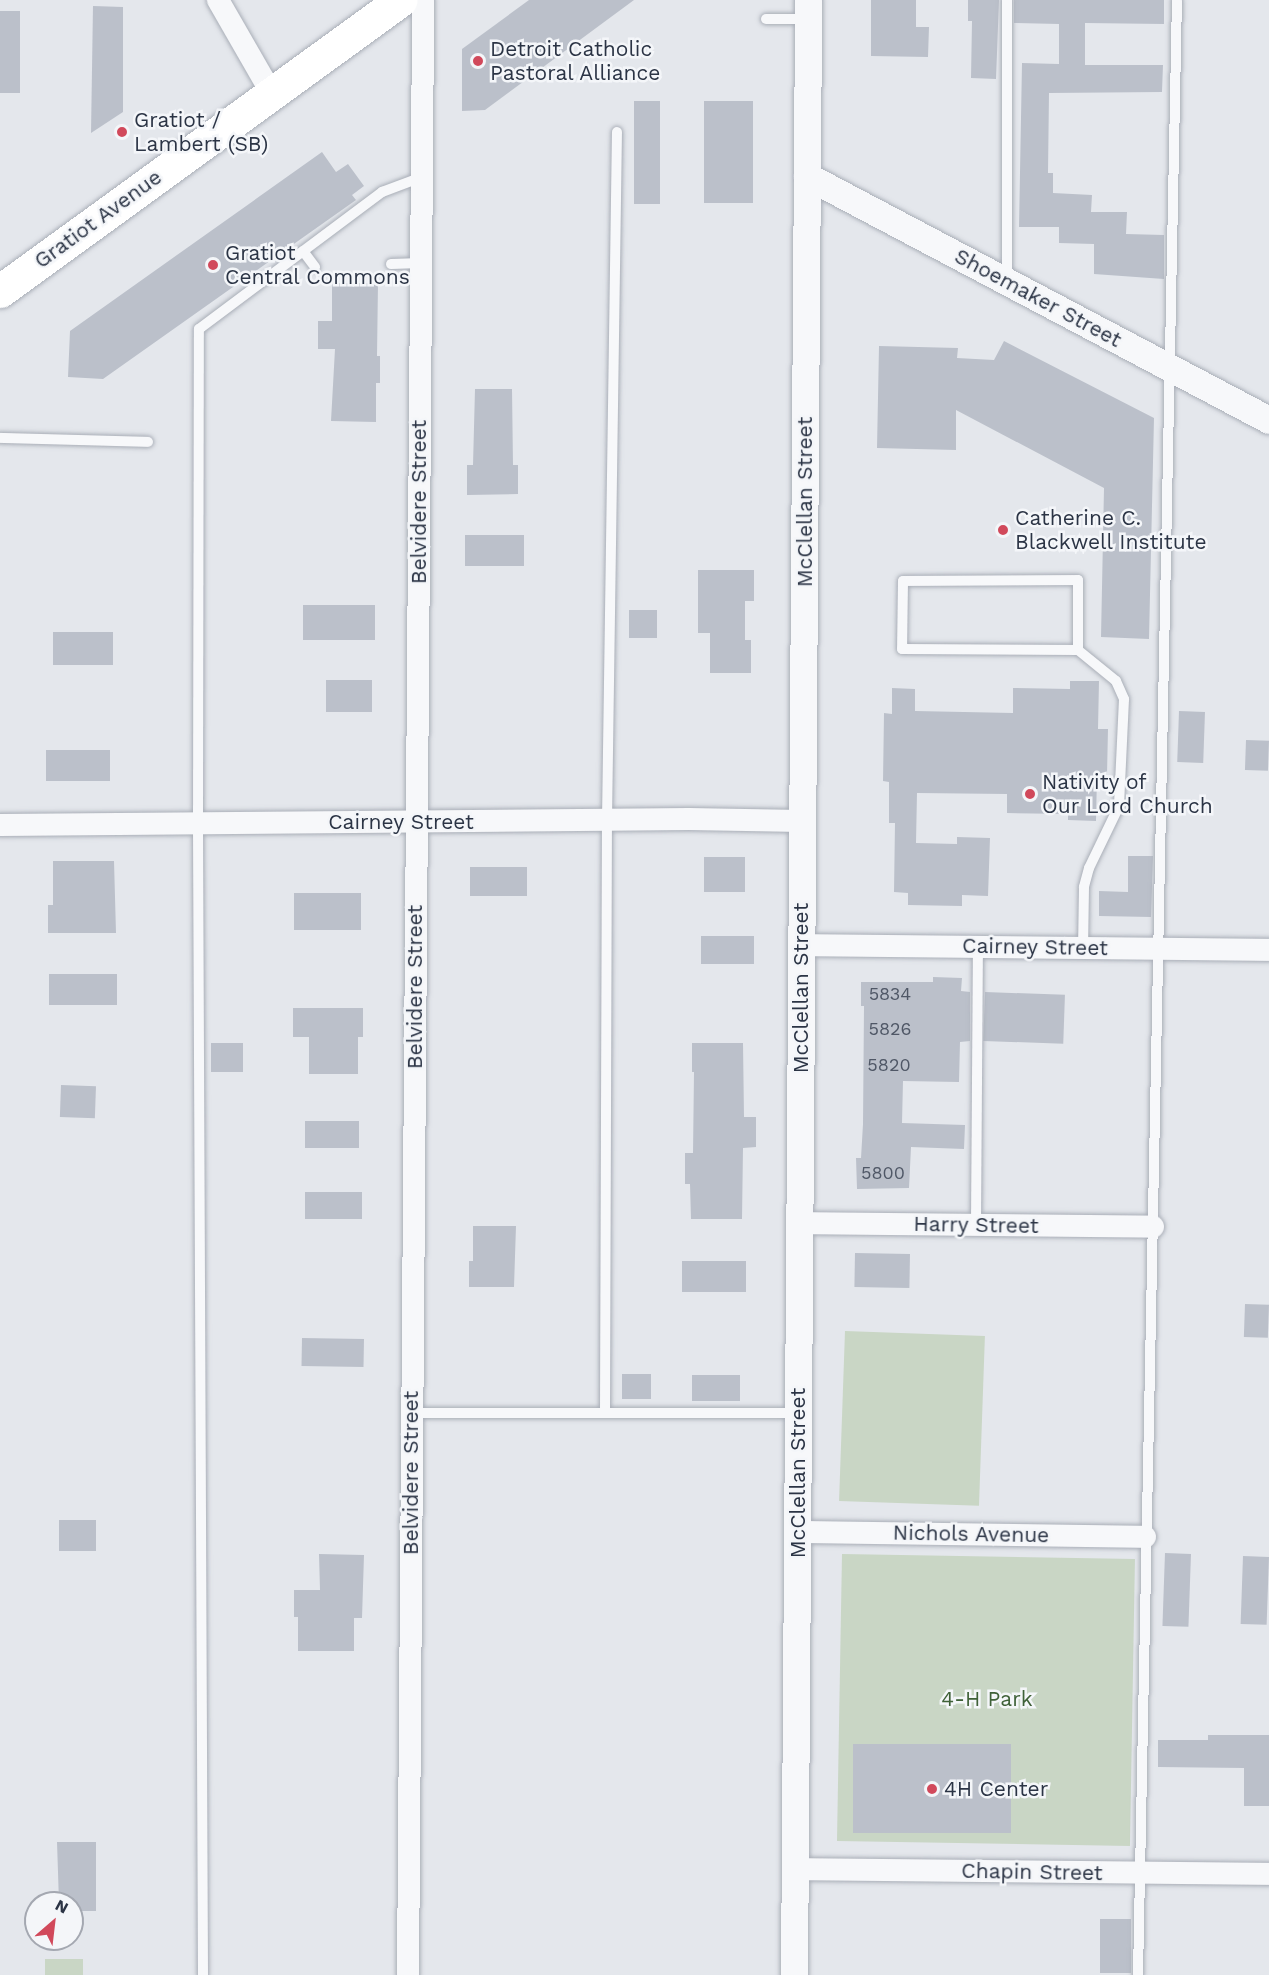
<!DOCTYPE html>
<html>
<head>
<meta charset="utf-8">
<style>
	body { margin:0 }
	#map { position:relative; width:1269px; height:1975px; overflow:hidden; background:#e4e7ec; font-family:"Work Sans",sans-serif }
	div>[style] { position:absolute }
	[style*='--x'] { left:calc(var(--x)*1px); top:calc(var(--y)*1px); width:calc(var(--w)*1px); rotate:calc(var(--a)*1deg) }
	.green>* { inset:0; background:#c9d6c5; transform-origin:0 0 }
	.building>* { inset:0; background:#bbc0ca; transform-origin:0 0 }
	.roads { filter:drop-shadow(0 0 2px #a9aeb7) drop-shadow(0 0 2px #a9aeb7) }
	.service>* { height:10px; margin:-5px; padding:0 5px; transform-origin:5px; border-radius:5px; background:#f7f8fa }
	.minor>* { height:22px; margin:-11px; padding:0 11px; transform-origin:11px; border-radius:11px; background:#f7f8fa }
	.tertiary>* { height:27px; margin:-13.5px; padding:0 13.5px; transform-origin:13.5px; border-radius:13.5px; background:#f7f8fa }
	.primary>* { height:33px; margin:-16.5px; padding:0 16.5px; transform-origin:16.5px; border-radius:16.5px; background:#fff }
	.dots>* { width:16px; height:16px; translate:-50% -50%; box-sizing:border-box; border:3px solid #f4f6f9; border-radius:50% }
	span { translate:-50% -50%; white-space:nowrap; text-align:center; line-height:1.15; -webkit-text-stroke:5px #f4f6f9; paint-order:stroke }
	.number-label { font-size:18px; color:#4f5766 }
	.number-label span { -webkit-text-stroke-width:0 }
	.poi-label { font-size:21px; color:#2b3445 }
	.left { translate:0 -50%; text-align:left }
	.street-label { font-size:21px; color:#2b3445 }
	.park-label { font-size:21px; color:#3f6138 }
	.north { position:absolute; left:24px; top:1891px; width:60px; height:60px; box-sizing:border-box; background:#f4f6f9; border:2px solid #a4a8b1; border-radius:50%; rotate:28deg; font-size:16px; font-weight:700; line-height:24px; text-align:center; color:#2b3445 }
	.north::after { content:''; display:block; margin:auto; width:21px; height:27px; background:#d1495b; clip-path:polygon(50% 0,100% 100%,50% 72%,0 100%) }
</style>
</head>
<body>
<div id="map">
	<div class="green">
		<div style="left:845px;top:1331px;width:140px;height:170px;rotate:2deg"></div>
		<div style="left:842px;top:1554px;width:293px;height:287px;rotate:1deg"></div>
		<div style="left:45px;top:1959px;width:38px;height:16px"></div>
	</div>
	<div class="building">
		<div style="clip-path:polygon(529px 0,634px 0,485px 110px,462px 111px,462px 49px)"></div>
		<div style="clip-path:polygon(871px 0,916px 0,916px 27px,929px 27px,928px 57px,871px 56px)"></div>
		<div style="clip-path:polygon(968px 0,999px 0,996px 79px,971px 78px,972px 21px,968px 21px)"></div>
		<div style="clip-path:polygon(1014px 0,1164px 0,1164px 24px,1085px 23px,1085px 65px,1163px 65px,1162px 92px,1049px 93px,1048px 173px,1053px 173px,1053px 193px,1092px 195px,1091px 212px,1127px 212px,1126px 234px,1164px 235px,1164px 279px,1094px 274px,1094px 244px,1059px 243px,1059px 227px,1019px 227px,1022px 63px,1059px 64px,1059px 24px,1014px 23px)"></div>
		<div style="clip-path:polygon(93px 6px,123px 7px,123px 112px,91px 133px)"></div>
		<div style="left:0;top:11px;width:20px;height:82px"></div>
		<div style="left:634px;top:101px;width:26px;height:103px"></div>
		<div style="left:704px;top:101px;width:49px;height:102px"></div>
		<div style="clip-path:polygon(322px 152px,336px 172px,348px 164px,364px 186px,352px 195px,356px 200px,103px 379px,68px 377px,70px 331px)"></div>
		<div style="clip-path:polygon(332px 283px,378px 283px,377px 356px,380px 356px,380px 383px,376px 383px,376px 422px,331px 421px,335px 349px,318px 349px,318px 321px,332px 321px)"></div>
		<div style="clip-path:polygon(1004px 341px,1154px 418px,1149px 639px,1101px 637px,1104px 488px,956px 410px,956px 450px,877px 448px,879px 346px,958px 348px,957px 358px,994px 360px)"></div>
		<div style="clip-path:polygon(475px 389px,512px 389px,513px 465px,518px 465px,518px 494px,467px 495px,467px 465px,473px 465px)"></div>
		<div style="left:465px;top:535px;width:59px;height:31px"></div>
		<div style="clip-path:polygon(698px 570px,754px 570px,754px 601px,745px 601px,745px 640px,751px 640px,751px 673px,710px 673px,710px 633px,698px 633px)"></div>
		<div style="left:303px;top:605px;width:72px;height:35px"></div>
		<div style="left:629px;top:610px;width:28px;height:28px"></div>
		<div style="left:113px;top:632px;width:33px;height:60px;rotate:90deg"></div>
		<div style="left:326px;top:680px;width:46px;height:32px"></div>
		<div style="clip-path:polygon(1070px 681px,1099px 681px,1098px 729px,1108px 729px,1107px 775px,1097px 775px,1096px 821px,1068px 820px,1068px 814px,1007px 813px,1007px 794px,917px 793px,916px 843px,957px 844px,957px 837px,990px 838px,988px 896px,962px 895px,962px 906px,908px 905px,908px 893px,894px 892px,895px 823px,889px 823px,889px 782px,883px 781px,884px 713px,892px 714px,892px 688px,915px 689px,915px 711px,1013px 713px,1013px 688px,1070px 689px)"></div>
		<div style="left:1179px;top:711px;width:26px;height:51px;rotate:2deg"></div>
		<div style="left:1246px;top:740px;width:23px;height:30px;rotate:2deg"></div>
		<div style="left:46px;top:750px;width:64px;height:31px"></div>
		<div style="clip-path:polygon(1128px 856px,1153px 856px,1151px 917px,1099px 916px,1099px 891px,1128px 892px)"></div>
		<div style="left:704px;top:857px;width:41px;height:35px"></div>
		<div style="clip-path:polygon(53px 861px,114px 861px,116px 933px,48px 933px,48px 905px,53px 905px)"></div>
		<div style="left:470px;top:867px;width:57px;height:29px"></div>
		<div style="left:361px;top:893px;width:37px;height:67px;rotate:90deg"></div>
		<div style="left:701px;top:936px;width:53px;height:28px"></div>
		<div style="left:49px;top:974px;width:68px;height:31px"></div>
		<div style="clip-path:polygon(933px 977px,962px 978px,961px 991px,970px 992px,970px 1041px,960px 1042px,959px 1082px,903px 1081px,902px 1123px,965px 1125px,964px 1149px,911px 1147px,909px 1188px,857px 1189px,856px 1158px,861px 1158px,863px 1124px,864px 1006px,861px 1006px,861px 982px,933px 982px)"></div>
		<div style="left:985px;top:992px;width:80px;height:49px;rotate:2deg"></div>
		<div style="clip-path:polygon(293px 1008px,363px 1008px,363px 1037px,358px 1037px,358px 1074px,309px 1074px,309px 1037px,293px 1037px)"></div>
		<div style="left:243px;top:1043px;width:29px;height:32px;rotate:90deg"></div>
		<div style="clip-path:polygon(692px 1043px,743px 1043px,744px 1117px,756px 1117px,756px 1147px,743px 1148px,742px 1219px,691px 1219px,690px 1184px,685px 1184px,685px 1153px,693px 1153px,694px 1072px,692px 1072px)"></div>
		<div style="left:61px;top:1085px;width:35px;height:32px;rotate:2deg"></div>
		<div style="left:305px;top:1121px;width:54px;height:27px"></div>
		<div style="left:305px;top:1192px;width:57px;height:27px"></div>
		<div style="clip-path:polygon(473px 1226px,516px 1226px,514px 1287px,469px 1287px,469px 1261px,473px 1261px)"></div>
		<div style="left:855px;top:1253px;width:55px;height:34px;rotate:1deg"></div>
		<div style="left:682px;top:1261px;width:64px;height:31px"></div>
		<div style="left:1245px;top:1304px;width:24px;height:33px;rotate:2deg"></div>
		<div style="left:302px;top:1338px;width:62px;height:28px;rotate:1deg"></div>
		<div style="left:622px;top:1374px;width:29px;height:25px"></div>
		<div style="left:692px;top:1375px;width:48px;height:26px"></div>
		<div style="left:59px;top:1520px;width:37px;height:31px"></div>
		<div style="left:1165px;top:1553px;width:26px;height:73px;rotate:2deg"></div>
		<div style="clip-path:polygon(319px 1554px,364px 1555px,362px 1618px,354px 1618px,354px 1651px,298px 1651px,298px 1617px,294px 1617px,294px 1590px,320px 1590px)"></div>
		<div style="left:1243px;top:1556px;width:26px;height:68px;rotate:2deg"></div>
		<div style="clip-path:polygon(1208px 1735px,1269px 1735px,1269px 1806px,1244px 1806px,1244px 1768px,1158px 1767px,1158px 1740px,1208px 1740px)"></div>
		<div style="left:853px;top:1744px;width:158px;height:89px"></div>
		<div style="clip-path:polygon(57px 1842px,96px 1842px,96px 1911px,72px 1911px,72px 1903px,59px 1903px)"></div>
		<div style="left:1100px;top:1919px;width:31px;height:54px"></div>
	</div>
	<div class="roads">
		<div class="service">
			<div style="--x:1007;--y:0;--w:279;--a:90"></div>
			<div style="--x:766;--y:19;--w:42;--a:0"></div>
			<div style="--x:303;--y:251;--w:20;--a:53"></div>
			<div style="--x:391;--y:264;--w:30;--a:-2"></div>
			<div style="--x:0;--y:438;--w:148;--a:1.5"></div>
			<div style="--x:1078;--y:650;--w:70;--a:-90"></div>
			<div style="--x:1078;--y:580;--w:175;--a:179.7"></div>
			<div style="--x:903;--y:581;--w:68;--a:90.8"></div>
			<div style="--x:902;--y:649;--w:176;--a:0.3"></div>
			<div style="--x:1078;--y:650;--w:49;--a:39.2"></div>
			<div style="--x:1116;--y:681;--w:20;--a:66"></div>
			<div style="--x:1124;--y:699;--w:107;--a:92.7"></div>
			<div style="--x:1119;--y:806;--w:69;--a:115.8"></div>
			<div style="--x:1089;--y:868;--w:20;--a:105"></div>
			<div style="--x:1084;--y:887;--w:61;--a:90.9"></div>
			<div style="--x:976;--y:1224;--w:277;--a:-89.6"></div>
			<div style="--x:412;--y:1413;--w:386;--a:0"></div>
			<div style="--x:605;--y:1413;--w:593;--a:-89.81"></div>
			<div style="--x:607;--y:820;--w:688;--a:-89.17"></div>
			<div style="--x:203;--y:1975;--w:1152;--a:-90.25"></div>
			<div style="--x:198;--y:823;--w:494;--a:-89.9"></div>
			<div style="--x:199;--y:329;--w:229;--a:-36.8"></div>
			<div style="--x:382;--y:192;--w:43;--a:-20.6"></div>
			<div style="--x:1138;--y:1975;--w:1975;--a:-88.87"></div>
		</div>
		<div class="minor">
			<div style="--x:218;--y:0;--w:108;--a:60.1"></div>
			<div style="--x:0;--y:825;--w:689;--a:-0.5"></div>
			<div style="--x:689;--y:819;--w:113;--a:1"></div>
			<div style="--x:801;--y:945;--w:468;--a:0.6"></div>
			<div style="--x:799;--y:1223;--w:354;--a:0.6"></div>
			<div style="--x:797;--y:1532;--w:348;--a:0.8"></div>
			<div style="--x:795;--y:1869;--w:474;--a:0.6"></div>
			<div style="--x:408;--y:1975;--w:1975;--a:-89.56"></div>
		</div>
		<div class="tertiary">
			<div style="--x:807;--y:176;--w:522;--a:27.84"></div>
			<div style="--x:794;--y:1975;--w:1975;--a:-89.59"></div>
		</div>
		<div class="primary">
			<div style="--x:0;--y:291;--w:495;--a:-36"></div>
		</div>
	</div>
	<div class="dots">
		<div style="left:478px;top:61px;background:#d1495b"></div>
		<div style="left:122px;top:132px;background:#d1495b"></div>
		<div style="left:213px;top:265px;background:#d1495b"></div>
		<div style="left:1003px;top:530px;background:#d1495b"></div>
		<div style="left:1030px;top:794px;background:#d1495b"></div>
		<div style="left:932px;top:1789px;background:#d1495b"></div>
	</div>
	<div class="number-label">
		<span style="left:890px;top:994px">5834</span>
		<span style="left:890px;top:1029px">5826</span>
		<span style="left:889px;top:1065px">5820</span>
		<span style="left:883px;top:1173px">5800</span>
	</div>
	<div class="poi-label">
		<span class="left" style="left:490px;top:61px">Detroit Catholic<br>Pastoral Alliance</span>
		<span class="left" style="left:134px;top:132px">Gratiot /<br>Lambert (SB)</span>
		<span class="left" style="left:225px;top:265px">Gratiot<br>Central Commons</span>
		<span class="left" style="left:1015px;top:530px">Catherine C.<br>Blackwell Institute</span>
		<span class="left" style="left:1042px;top:794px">Nativity of<br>Our Lord Church</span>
		<span class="left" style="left:944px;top:1789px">4H Center</span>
	</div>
	<div class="street-label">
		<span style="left:98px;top:219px;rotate:-36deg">Gratiot Avenue</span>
		<span style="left:1038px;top:298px;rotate:28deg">Shoemaker Street</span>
		<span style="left:419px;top:502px;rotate:-90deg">Belvidere Street</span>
		<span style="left:805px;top:502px;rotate:-90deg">McClellan Street</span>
		<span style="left:401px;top:822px">Cairney Street</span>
		<span style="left:1035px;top:947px;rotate:1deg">Cairney Street</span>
		<span style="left:415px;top:987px;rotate:-90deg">Belvidere Street</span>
		<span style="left:801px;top:988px;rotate:-90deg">McClellan Street</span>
		<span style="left:976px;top:1225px;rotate:1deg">Harry Street</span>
		<span style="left:411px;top:1473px;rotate:-90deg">Belvidere Street</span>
		<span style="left:798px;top:1473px;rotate:-90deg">McClellan Street</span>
		<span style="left:971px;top:1534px;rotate:1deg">Nichols Avenue</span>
		<span style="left:1032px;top:1872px;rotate:1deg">Chapin Street</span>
	</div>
	<div class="park-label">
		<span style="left:987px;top:1699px">4-H Park</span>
	</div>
	<div class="north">N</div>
</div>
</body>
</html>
